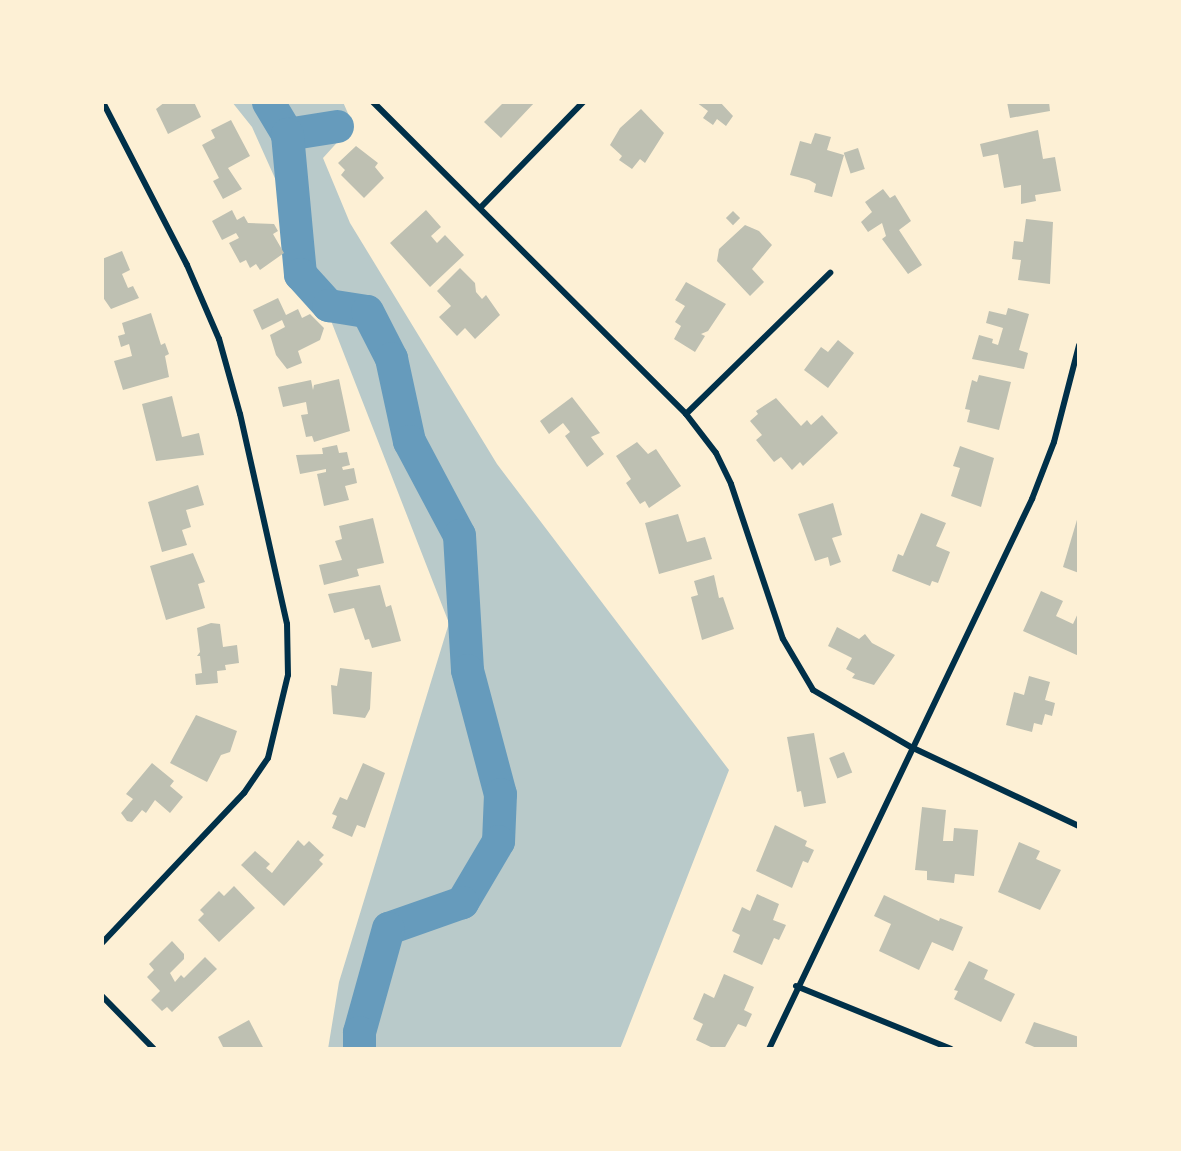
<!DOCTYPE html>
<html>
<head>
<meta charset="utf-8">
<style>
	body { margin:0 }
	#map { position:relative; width:1181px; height:1151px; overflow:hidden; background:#fdf0d5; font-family:"Asap Condensed",sans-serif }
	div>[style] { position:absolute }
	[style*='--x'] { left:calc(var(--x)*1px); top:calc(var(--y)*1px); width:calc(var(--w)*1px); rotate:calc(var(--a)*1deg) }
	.green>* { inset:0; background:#b9caca }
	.river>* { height:33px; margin:-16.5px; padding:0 16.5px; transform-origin:16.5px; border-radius:16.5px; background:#669bbc }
	.building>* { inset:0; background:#bec0b2; transform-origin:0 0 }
	.minor>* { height:6px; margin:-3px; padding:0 3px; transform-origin:3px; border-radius:3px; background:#003049 }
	span { translate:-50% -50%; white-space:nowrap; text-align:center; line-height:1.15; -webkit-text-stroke:4.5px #fdf0d5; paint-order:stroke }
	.frame { position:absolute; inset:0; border:104px solid #fdf0d5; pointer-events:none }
</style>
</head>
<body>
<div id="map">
	<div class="green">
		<div style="clip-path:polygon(232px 102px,343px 102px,353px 125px,323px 158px,350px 223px,497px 464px,729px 770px,620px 1049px,328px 1049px,339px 982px,449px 623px,278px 185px,252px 127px)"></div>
	</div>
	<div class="river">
		<div style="--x:268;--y:102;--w:37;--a:59"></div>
		<div style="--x:337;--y:126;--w:51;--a:170.9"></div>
		<div style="--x:287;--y:134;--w:141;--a:84.7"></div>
		<div style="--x:300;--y:274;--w:42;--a:47.9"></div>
		<div style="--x:328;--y:305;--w:39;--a:9"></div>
		<div style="--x:367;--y:311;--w:53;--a:62.9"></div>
		<div style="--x:391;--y:358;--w:85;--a:77.8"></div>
		<div style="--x:409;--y:441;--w:106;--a:62"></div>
		<div style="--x:459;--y:535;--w:135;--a:86.6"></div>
		<div style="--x:467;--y:670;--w:128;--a:75.1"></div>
		<div style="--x:500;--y:794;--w:47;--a:92.4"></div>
		<div style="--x:498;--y:841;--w:71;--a:120.5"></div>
		<div style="--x:462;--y:902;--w:78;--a:160.6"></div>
		<div style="--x:388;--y:928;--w:108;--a:105.6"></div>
		<div style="--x:359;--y:1032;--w:17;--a:90"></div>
	</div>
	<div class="building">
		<div style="clip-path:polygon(165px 102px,194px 102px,201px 117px,168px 134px,156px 109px)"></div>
		<div style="clip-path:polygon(504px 102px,535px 102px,501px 138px,484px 122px)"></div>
		<div style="clip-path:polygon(696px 102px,720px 102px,733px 116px,726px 126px,717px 119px,713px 125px,703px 118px,708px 111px)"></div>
		<div style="clip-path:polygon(1007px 102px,1049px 102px,1050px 111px,1010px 118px)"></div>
		<div style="clip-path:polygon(641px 109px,664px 133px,645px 163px,640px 159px,632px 169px,619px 160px,622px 156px,610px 145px,620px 128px)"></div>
		<div style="clip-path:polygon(231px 120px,250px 156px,228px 168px,242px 189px,223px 199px,213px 181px,219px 178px,202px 145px,215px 138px,211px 130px)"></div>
		<div style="clip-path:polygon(1038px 130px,1043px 159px,1055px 157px,1061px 191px,1035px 195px,1036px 201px,1021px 204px,1021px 185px,1004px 188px,998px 154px,983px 157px,980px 144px)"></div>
		<div style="clip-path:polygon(815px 133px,831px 137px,827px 150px,844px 155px,832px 197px,814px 192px,816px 184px,809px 180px,790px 175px,800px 141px,811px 144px)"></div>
		<div style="clip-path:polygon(356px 146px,378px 163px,375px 167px,384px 178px,364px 198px,341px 175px,345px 170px,338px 163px)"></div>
		<div style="left:858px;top:148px;width:22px;height:15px;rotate:72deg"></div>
		<div style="clip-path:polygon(883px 189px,890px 198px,895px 195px,911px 221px,899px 230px,922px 265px,908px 274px,882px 239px,886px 236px,882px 223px,868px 232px,861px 222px,872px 212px,865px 202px)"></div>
		<div style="clip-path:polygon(232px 210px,237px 220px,244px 216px,248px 223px,274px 224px,278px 231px,273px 234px,284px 253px,260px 270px,256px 264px,250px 268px,246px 260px,240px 263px,229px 243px,239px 238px,236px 233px,222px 240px,212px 221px)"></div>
		<div style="clip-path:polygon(426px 210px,441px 227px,431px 236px,437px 243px,445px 235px,464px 255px,430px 287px,390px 243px)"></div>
		<div style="left:733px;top:211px;width:10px;height:10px;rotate:45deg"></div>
		<div style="clip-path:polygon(1026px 219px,1053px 222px,1050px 284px,1018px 280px,1021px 260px,1012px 259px,1014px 241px,1023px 242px)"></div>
		<div style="clip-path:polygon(745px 225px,759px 231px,772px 245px,752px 269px,764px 282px,750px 296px,717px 261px,719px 249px)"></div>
		<div style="clip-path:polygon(122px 251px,130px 270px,122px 274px,128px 288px,133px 286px,139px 298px,111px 309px,102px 296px,102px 259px)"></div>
		<div style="clip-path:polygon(460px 268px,475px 283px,476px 292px,482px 299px,486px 295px,500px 315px,475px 339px,465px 328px,457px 336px,439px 317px,451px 306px,437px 291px)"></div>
		<div style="clip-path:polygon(686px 282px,726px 304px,708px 331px,701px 334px,705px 336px,695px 352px,674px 339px,681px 326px,675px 322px,685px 306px,675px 300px)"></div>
		<div style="clip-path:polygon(278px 298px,286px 315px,298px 309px,302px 318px,310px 314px,324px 328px,320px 340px,298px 351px,302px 363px,287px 369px,276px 355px,270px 335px,285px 327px,282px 320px,262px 330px,253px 310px)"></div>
		<div style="clip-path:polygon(1008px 308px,1029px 314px,1019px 350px,1028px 353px,1024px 369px,972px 359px,979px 335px,993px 339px,992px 343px,998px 345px,1003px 328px,986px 323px,989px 311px,1006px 315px)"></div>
		<div style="clip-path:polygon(151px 313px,161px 345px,165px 343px,169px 354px,165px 356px,169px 377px,123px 390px,114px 361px,132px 356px,129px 344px,121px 347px,118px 336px,125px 334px,122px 323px)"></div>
		<div style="clip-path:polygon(838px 340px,854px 353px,828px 388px,804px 370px,821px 347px,828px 352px)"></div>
		<div style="clip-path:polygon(979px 375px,1011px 382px,999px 430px,967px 422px,970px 410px,965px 409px,972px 380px,977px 382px)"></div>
		<div style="clip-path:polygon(339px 379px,350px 431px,314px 442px,312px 436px,306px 437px,301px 415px,308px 414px,306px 402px,283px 407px,278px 387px,311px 380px,313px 390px,314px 385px)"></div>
		<div style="clip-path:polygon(172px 396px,182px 437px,199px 433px,204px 455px,156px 461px,142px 404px)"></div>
		<div style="clip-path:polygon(572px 397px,600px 433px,591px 437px,604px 454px,587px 467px,565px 436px,570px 432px,563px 423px,549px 434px,540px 421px)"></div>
		<div style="clip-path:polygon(776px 398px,801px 426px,807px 420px,811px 425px,822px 415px,838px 433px,803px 466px,800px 462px,792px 470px,781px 457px,774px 462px,756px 440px,762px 435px,750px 421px,758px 414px,756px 411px)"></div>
		<div style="clip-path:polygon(637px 442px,648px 454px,656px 449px,681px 486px,649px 508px,645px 501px,640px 504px,626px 483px,631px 479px,616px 456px)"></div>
		<div style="clip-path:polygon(337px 445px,339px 453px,347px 452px,350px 465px,342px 467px,343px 470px,354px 468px,357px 483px,345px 486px,349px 500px,324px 506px,317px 474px,326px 472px,326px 469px,300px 474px,296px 455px,323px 454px,322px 448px)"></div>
		<div style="clip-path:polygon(960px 446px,994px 458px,981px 507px,951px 496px,960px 468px,953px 466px)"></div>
		<div style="clip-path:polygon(198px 485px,204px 505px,186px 510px,191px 527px,182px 530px,187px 545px,162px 552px,148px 502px)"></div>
		<div style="clip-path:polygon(833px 503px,842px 535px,832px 538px,841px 562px,830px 566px,828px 557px,815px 561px,798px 514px)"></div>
		<div style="clip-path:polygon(921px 513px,946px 523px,936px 546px,950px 552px,938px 583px,932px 581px,930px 586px,892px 571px,898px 554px,903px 556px)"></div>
		<div style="clip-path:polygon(1079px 513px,1079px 573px,1063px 567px)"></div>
		<div style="clip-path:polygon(678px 514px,687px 542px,705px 537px,712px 559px,659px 574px,645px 523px)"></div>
		<div style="clip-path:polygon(373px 518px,384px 563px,357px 569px,359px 576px,324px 585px,319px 565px,342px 560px,335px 541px,342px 539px,339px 526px)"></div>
		<div style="clip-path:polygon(193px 553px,205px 582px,198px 584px,205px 608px,166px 620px,150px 566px)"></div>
		<div style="clip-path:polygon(714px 575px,719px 598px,723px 597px,734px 629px,702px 640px,691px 597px,698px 595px,694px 581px)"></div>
		<div style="clip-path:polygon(380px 585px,386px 607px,391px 605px,401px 641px,372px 648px,369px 639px,365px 640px,354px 608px,334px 613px,328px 594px)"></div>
		<div style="clip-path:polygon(1041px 591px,1063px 601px,1056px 616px,1073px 624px,1079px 611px,1079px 656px,1023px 631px)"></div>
		<div style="clip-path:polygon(211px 623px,220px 624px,223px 647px,237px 645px,239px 663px,225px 665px,226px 670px,217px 671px,218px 683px,196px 685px,195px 674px,202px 673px,200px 656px,197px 656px,200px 652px,197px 628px)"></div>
		<div style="clip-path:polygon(837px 627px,859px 639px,865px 634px,872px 643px,895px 655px,874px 685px,852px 678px,855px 674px,846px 669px,852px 658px,828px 646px)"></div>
		<div style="clip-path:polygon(340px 668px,372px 672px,370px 709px,365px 718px,333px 714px,331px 685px,337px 686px)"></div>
		<div style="clip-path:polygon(1029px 676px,1050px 682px,1045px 700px,1055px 703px,1052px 716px,1045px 714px,1042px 725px,1034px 723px,1032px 732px,1006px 725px,1014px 692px,1024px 695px)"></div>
		<div style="clip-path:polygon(196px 715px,237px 731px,230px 752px,221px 755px,207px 782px,170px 763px)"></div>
		<div style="clip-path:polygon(814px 733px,826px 803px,804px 807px,801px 791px,797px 792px,787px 737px)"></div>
		<div style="left:844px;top:752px;width:22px;height:16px;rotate:68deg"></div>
		<div style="clip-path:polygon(152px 763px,174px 781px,170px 786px,183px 797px,170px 813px,155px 800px,146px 813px,142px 810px,132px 822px,127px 821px,121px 813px,133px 799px,126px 794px)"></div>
		<div style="clip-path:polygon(363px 763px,385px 773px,365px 828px,357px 825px,352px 837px,332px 828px,337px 816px,332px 814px,340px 797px,347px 800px)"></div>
		<div style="clip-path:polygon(922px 807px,946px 810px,943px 841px,953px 841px,954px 828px,978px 830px,974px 876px,955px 874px,954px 883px,927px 880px,927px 871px,915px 870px)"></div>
		<div style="clip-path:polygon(775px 825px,807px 841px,805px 846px,814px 850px,808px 863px,803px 861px,792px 888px,756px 871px)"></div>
		<div style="clip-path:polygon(298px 840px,304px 846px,309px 841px,324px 855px,319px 860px,323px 864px,284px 906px,241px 865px,255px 851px,270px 864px,266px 868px,272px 873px)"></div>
		<div style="clip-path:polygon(1019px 842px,1040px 851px,1036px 859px,1061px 870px,1040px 910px,998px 892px)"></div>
		<div style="clip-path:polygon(234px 886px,255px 908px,219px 942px,198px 920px,204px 914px,200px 910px,219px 891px,224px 896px)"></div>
		<div style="clip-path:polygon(757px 894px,779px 904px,773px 920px,786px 925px,779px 940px,774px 938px,762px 965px,733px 952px,740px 935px,732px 931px,742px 907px,750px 911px)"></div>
		<div style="clip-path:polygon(884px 895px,939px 921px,940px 918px,963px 927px,953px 951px,932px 942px,919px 970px,879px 951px,891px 924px,874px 916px)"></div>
		<div style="clip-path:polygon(172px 941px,184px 954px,184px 959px,170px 973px,175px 982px,181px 975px,184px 978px,205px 957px,217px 969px,172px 1012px,167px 1007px,162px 1011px,151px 1000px,160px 991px,147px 977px,154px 970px,149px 964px)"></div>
		<div style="clip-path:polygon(969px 961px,988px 970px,984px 979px,1015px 994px,1001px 1022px,954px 999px,958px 991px,954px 990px)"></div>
		<div style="clip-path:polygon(724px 974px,754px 987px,744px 1010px,752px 1014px,746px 1027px,738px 1024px,724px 1049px,715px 1049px,696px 1040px,703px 1024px,693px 1019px,704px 993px,714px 998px)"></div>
		<div style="clip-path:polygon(249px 1020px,264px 1049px,224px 1049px,218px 1037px)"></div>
		<div style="clip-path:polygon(1034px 1022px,1079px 1037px,1079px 1049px,1039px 1049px,1025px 1043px)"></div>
	</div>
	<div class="minor">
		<div style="--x:373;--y:102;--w:442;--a:44.9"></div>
		<div style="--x:686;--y:414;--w:49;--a:52.4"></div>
		<div style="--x:716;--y:453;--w:34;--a:64"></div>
		<div style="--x:731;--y:484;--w:163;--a:71.5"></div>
		<div style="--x:783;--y:639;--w:59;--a:59.5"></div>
		<div style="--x:813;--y:690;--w:113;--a:30.2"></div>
		<div style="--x:911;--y:747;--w:186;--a:25.2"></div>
		<div style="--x:482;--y:206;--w:145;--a:-45.8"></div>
		<div style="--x:686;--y:414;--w:202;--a:-44.4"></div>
		<div style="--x:102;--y:943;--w:207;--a:-46.6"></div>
		<div style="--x:244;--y:793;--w:42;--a:-55.6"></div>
		<div style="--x:268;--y:758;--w:85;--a:-76.5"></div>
		<div style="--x:288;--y:675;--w:51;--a:-91.1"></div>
		<div style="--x:287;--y:624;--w:215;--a:-102.6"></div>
		<div style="--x:240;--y:414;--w:78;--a:-105.6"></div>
		<div style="--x:219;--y:339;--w:81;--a:-113.4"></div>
		<div style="--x:187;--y:265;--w:183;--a:-117.3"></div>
		<div style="--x:796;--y:986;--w:167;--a:22.1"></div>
		<div style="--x:102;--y:996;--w:74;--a:45.5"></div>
		<div style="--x:769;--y:1049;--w:610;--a:-64.44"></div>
		<div style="--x:1032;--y:499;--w:61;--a:-68.9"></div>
		<div style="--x:1054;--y:442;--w:100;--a:-75.5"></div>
	</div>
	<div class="frame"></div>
</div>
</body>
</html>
